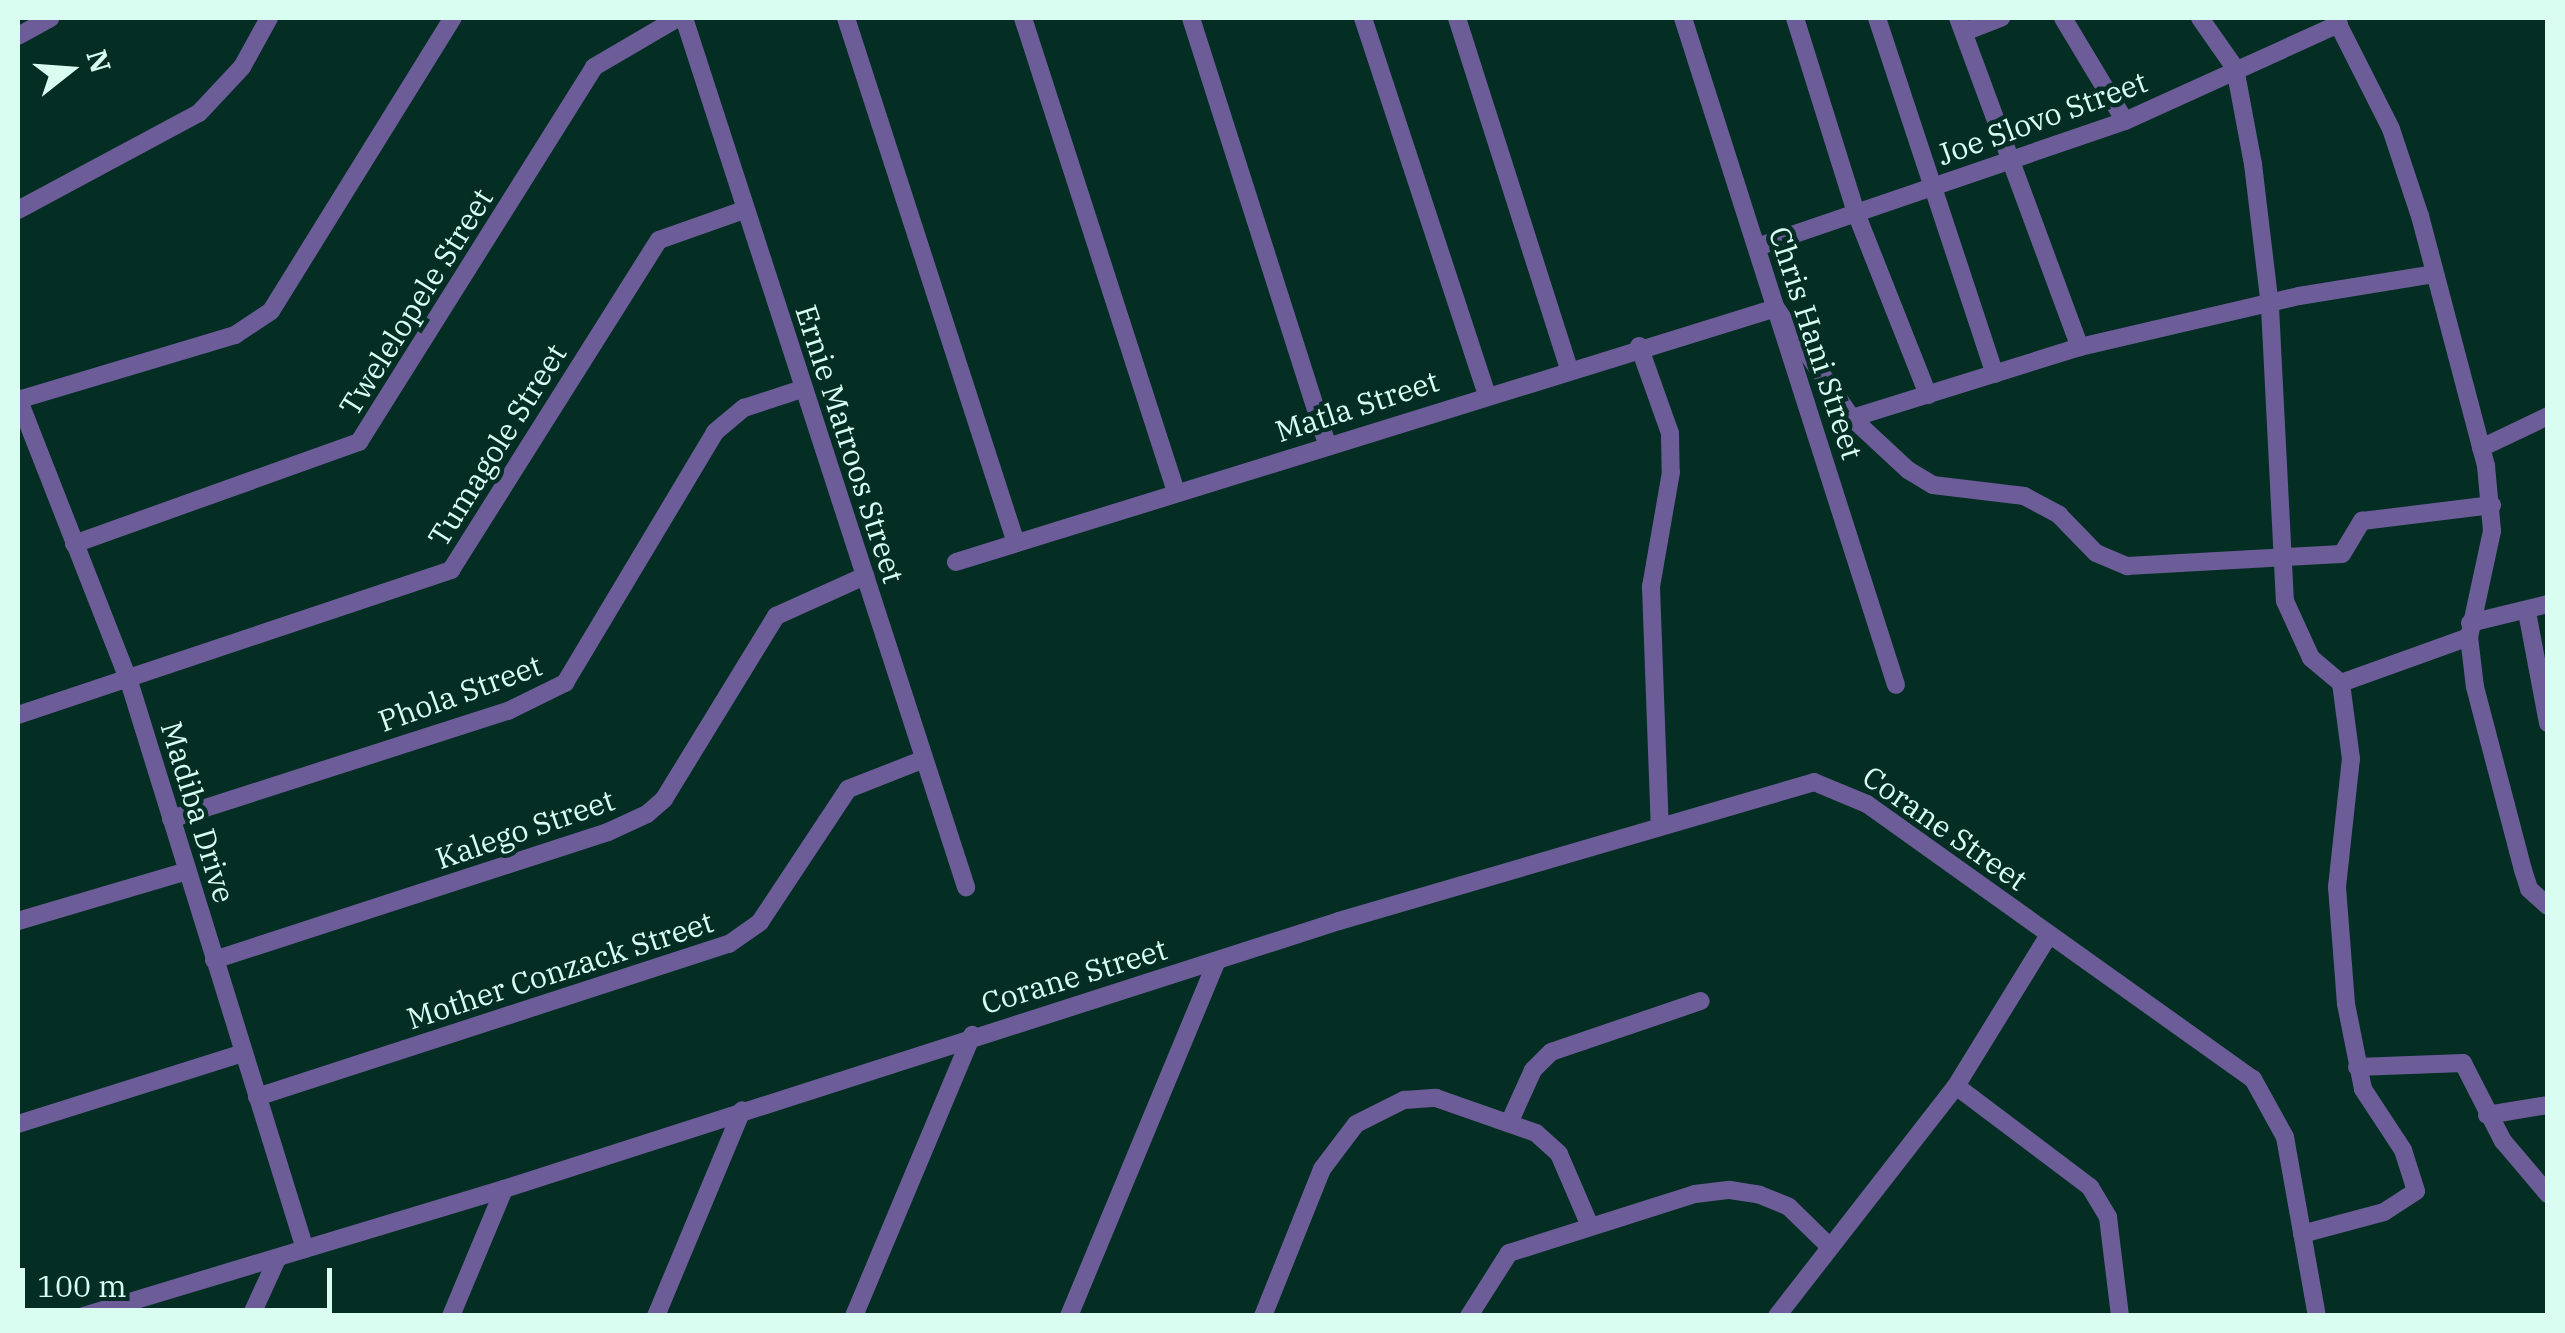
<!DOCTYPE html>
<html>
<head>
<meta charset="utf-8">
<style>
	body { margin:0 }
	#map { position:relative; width:2565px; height:1333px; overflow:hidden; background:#042d24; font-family:"IBM Plex Serif",serif }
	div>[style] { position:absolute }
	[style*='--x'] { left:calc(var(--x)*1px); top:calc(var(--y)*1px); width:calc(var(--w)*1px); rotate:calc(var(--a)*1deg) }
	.street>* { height:18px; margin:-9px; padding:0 9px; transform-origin:9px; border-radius:9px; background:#6c5d98 }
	span { translate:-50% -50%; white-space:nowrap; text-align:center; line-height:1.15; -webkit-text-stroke:9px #042d24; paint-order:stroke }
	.street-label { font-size:30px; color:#dafdf2 }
	.frame { position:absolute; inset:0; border:20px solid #dafdf2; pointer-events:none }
	.north { position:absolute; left:20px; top:20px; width:100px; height:100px; -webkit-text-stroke:8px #042d24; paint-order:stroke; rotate:73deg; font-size:28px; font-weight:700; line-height:40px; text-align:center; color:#dafdf2 }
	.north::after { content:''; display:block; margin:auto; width:35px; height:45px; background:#dafdf2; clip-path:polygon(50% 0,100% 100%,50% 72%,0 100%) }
	.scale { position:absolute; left:20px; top:1268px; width:312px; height:45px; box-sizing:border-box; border:5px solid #dafdf2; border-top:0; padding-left:12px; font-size:30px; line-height:35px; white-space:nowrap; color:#dafdf2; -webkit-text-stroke:8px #042d24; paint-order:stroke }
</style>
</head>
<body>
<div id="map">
	<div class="street">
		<div style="--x:684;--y:18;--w:914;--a:72.02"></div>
		<div style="--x:846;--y:18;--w:552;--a:72.06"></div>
		<div style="--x:1023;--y:18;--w:498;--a:72.1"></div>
		<div style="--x:1191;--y:18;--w:447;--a:72.3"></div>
		<div style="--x:1363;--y:18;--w:395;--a:71.8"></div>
		<div style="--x:1457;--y:18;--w:368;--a:72.3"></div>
		<div style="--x:1683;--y:18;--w:700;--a:72.29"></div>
		<div style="--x:1795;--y:18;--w:204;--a:72.6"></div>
		<div style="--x:1856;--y:213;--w:196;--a:68.4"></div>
		<div style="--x:1877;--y:18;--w:375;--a:71.7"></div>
		<div style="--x:1958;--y:18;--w:351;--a:69.7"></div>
		<div style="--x:2063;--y:18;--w:120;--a:59"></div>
		<div style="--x:2200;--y:18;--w:61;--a:55"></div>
		<div style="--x:2235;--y:68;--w:98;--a:79.4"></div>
		<div style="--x:2253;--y:164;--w:144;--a:83.2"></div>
		<div style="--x:2270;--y:307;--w:294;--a:87.1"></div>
		<div style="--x:2285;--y:601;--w:63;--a:65.5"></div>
		<div style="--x:2311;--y:658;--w:39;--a:40"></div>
		<div style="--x:2341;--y:683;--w:136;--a:-19.8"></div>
		<div style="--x:2335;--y:18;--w:124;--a:63.2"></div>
		<div style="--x:2391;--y:129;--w:92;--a:71.6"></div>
		<div style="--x:2420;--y:216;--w:259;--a:75.2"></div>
		<div style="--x:2486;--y:466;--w:65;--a:84.7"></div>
		<div style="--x:2492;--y:531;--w:108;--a:102.2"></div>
		<div style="--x:2469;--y:637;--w:50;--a:83.2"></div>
		<div style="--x:2475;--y:687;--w:189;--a:75.3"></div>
		<div style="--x:2523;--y:870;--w:20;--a:72"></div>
		<div style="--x:2529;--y:889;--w:25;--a:42"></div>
		<div style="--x:1964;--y:32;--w:40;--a:-21"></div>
		<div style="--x:18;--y:36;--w:37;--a:-29"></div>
		<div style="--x:18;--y:210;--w:205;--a:-28.2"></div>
		<div style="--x:199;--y:113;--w:63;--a:-46.9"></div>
		<div style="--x:242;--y:67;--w:56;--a:-61.1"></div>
		<div style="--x:1757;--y:247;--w:389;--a:-18.9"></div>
		<div style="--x:2125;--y:121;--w:235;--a:-24.4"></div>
		<div style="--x:1639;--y:346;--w:92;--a:70.4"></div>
		<div style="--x:1670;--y:433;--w:39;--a:89"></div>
		<div style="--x:1671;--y:472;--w:117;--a:99.9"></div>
		<div style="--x:1651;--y:587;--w:240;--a:87.9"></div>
		<div style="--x:18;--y:398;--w:301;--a:68.6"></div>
		<div style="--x:128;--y:678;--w:598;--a:72.78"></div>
		<div style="--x:18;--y:400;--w:227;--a:-16.7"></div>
		<div style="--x:235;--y:335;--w:43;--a:-33.7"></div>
		<div style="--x:271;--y:311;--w:345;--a:-58.2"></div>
		<div style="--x:1852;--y:418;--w:239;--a:-17.3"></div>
		<div style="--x:2080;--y:347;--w:225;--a:-13.1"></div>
		<div style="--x:2299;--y:296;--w:138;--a:-9.2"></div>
		<div style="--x:2481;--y:448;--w:74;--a:-25.5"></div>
		<div style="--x:74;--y:544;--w:303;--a:-19.7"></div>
		<div style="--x:359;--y:442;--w:443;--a:-57.9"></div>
		<div style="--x:594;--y:67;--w:97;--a:-30.3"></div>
		<div style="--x:956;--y:562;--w:858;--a:-17.21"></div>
		<div style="--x:1776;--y:308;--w:134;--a:55.4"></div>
		<div style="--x:1852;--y:418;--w:76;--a:42.9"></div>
		<div style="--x:1908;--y:470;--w:29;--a:31"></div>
		<div style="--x:1933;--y:485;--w:92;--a:6.9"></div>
		<div style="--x:2024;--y:496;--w:40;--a:28"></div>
		<div style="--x:2059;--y:515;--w:53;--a:45.8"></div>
		<div style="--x:2096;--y:553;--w:34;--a:23"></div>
		<div style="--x:2127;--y:566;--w:215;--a:-3.2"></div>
		<div style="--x:2342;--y:554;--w:39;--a:-59"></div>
		<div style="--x:2362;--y:521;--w:131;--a:-7"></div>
		<div style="--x:2527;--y:612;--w:113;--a:79.3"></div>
		<div style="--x:2470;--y:623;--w:80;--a:-13.7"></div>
		<div style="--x:18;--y:715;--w:457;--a:-18.5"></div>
		<div style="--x:451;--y:570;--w:390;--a:-57.8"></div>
		<div style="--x:659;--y:240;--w:90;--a:-19.4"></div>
		<div style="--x:171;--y:819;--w:354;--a:-17.8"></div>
		<div style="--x:508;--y:711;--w:64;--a:-26.2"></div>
		<div style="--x:565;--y:683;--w:292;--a:-59.1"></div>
		<div style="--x:715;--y:432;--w:38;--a:-40"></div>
		<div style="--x:744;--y:408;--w:61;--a:-18.1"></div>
		<div style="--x:18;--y:921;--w:176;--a:-16.5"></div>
		<div style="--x:214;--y:960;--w:414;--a:-18"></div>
		<div style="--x:608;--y:832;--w:43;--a:-24.8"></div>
		<div style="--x:647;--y:814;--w:23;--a:-41"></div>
		<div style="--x:664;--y:799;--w:215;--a:-58.5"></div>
		<div style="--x:776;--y:616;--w:98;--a:-24.2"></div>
		<div style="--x:2357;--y:1067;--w:106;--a:-2.2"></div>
		<div style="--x:2463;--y:1063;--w:88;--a:62.9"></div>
		<div style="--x:2503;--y:1141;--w:70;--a:49.7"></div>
		<div style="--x:1956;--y:1086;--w:168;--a:37"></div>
		<div style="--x:2090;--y:1187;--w:35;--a:59"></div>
		<div style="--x:2108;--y:1217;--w:100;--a:83.1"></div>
		<div style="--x:257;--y:1097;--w:496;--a:-18"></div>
		<div style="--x:729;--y:944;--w:38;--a:-35"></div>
		<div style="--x:760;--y:922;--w:159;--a:-56.5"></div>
		<div style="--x:848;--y:789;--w:79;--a:-21.4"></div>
		<div style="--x:2487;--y:1115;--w:62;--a:-9.3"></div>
		<div style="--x:1510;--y:1121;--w:56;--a:-65.7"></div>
		<div style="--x:1533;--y:1070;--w:25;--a:-45"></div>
		<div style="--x:1551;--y:1052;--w:158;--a:-18.8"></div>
		<div style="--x:18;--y:1124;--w:236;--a:-17.5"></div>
		<div style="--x:2302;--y:1234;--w:85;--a:-15"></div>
		<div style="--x:2384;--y:1212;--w:38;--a:-33"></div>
		<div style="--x:2416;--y:1191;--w:43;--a:-107.6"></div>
		<div style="--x:2403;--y:1150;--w:73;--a:-123.3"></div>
		<div style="--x:2363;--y:1089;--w:87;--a:-101.3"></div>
		<div style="--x:2346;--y:1004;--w:117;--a:-94.4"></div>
		<div style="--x:2337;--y:887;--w:129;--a:-83.8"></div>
		<div style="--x:2351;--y:759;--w:77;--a:-97.5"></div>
		<div style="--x:83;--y:1316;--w:440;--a:-16.8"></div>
		<div style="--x:504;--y:1189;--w:877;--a:-17.79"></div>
		<div style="--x:1339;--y:921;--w:495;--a:-16.3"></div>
		<div style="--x:1814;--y:782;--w:57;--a:22.5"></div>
		<div style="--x:1867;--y:804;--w:474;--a:35.5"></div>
		<div style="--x:2253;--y:1079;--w:66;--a:61.1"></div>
		<div style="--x:2285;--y:1137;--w:182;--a:79.9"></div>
		<div style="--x:251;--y:1316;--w:63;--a:-65.5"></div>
		<div style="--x:451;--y:1316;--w:138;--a:-67.3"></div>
		<div style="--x:656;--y:1316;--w:223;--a:-67.3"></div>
		<div style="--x:854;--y:1316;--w:305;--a:-67.2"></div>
		<div style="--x:1069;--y:1316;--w:383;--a:-67.4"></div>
		<div style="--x:1263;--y:1316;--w:158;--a:-68.1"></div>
		<div style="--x:1322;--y:1169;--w:56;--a:-52.9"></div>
		<div style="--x:1356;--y:1124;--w:54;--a:-26.6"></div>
		<div style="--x:1404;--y:1100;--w:32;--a:-4"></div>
		<div style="--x:1436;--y:1098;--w:106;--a:19.3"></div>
		<div style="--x:1536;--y:1133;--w:31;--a:42"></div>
		<div style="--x:1559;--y:1154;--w:78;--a:66.7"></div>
		<div style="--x:1469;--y:1316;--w:75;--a:-57.6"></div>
		<div style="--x:1509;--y:1253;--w:195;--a:-17.6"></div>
		<div style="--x:1695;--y:1194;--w:35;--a:-7"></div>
		<div style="--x:1730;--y:1190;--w:30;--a:9"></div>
		<div style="--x:1760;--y:1195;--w:31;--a:22"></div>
		<div style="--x:1789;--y:1207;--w:56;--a:44.3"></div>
		<div style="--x:1777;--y:1316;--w:291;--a:-52.1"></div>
		<div style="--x:1956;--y:1086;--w:177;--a:-58.4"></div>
	</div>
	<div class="street-label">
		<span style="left:2042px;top:118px;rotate:-20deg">Joe Slovo Street</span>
		<span style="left:416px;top:302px;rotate:-58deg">Twelelopele Street</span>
		<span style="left:1816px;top:343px;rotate:72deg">Chris Hani Street</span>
		<span style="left:1357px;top:406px;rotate:-18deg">Matla Street</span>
		<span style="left:850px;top:444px;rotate:72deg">Ernie Matroos Street</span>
		<span style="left:497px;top:445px;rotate:-58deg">Tumagole Street</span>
		<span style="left:460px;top:693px;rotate:-20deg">Phola Street</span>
		<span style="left:198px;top:812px;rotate:73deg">Madiba Drive</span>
		<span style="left:1945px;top:828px;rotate:35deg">Corane Street</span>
		<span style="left:525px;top:829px;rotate:-19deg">Kalego Street</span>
		<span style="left:560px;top:970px;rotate:-18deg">Mother Conzack Street</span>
		<span style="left:1074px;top:976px;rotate:-17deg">Corane Street</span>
	</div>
	<div class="frame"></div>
	<div class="north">N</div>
	<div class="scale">100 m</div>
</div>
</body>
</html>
